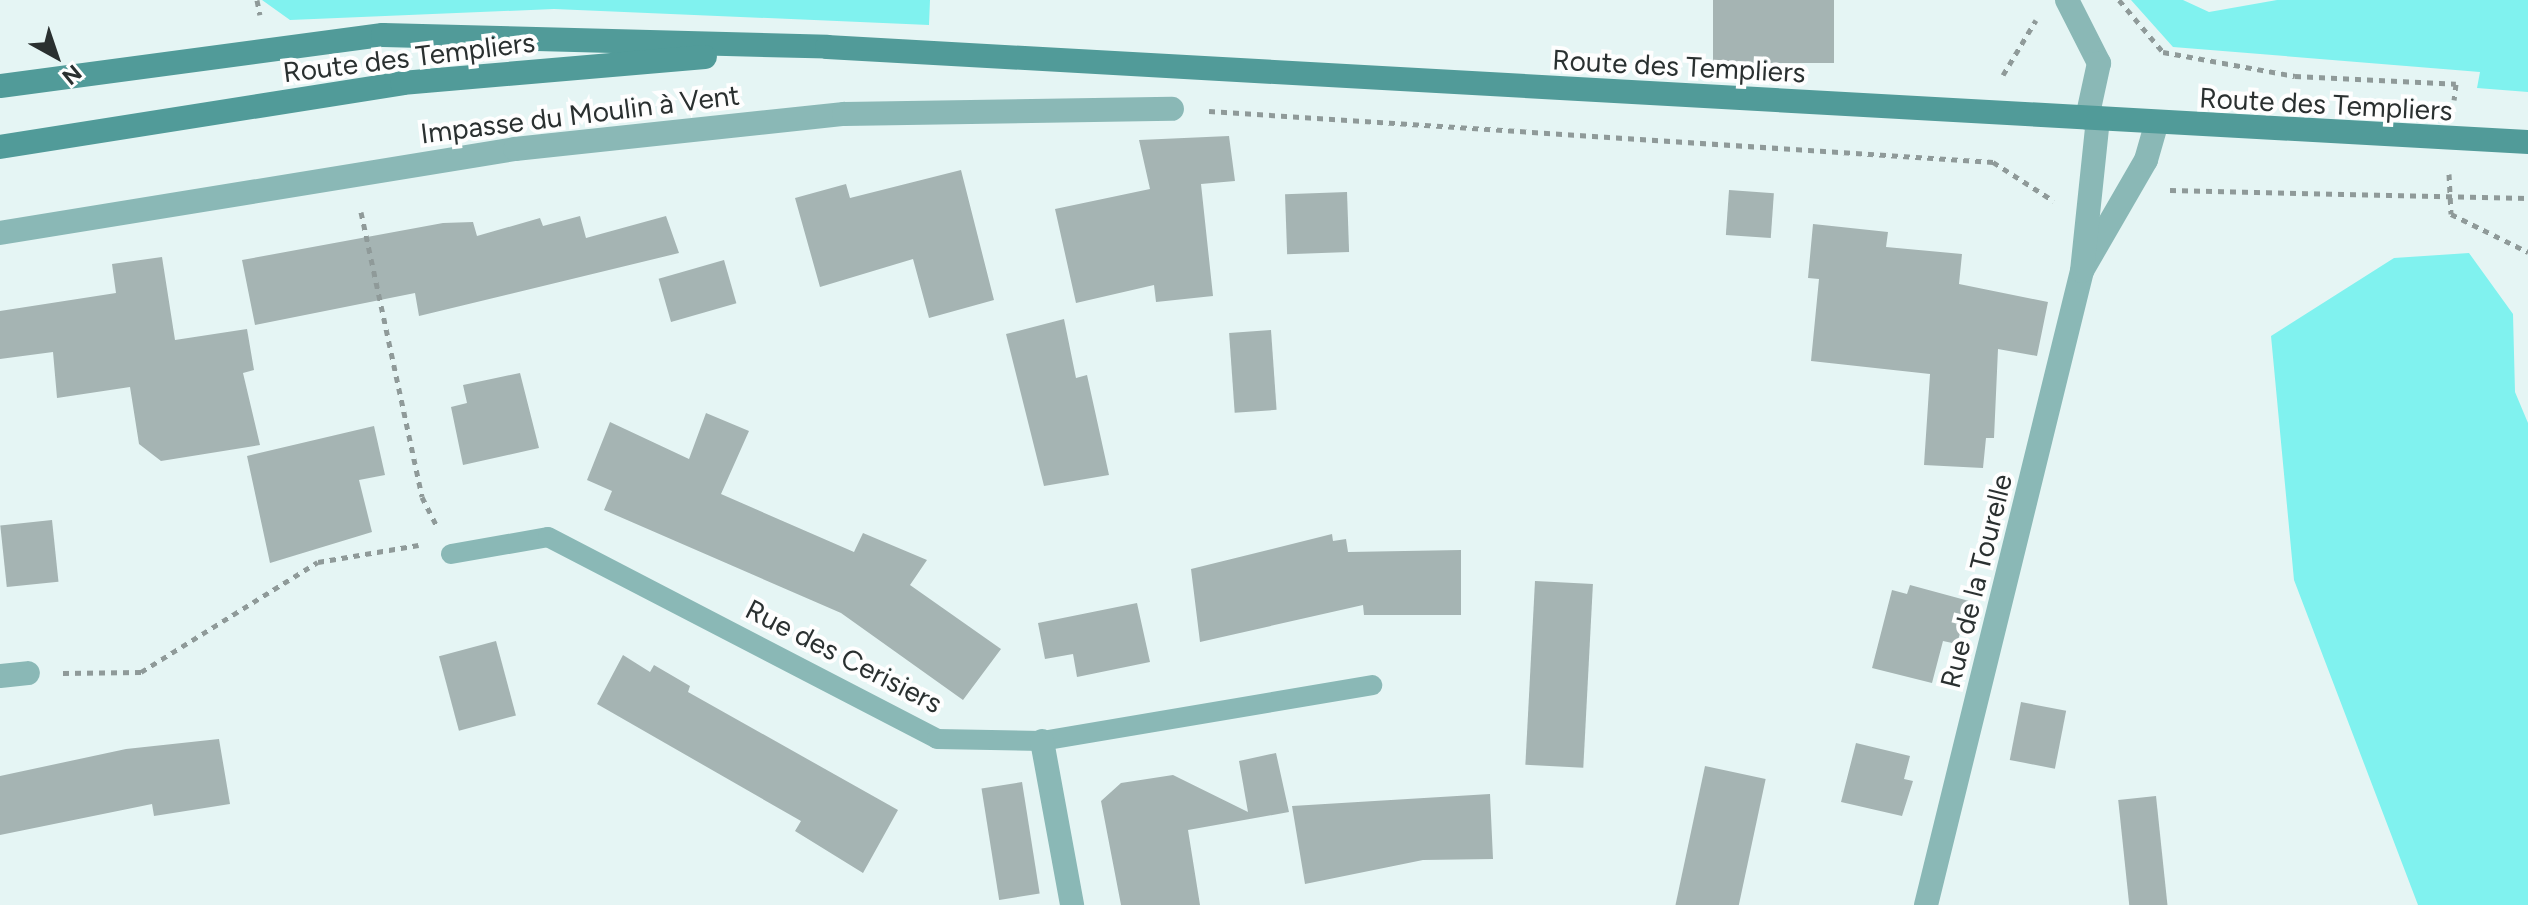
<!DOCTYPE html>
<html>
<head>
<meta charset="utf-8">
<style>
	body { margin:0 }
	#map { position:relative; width:2528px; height:905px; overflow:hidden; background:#e5f5f4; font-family:Figtree,sans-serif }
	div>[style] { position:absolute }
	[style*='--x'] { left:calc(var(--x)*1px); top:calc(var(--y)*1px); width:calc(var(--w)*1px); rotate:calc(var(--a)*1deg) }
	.green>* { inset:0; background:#80f2ef }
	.building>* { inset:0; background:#a5b4b3; transform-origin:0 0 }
	.path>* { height:5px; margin-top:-2.5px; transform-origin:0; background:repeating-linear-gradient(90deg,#8f9a99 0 6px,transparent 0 12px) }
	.service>* { height:20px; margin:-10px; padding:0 10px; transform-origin:10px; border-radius:10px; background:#8ab8b6 }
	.minor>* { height:24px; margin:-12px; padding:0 12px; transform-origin:12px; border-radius:12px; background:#8ab8b6 }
	.secondary>* { height:24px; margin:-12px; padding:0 12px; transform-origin:12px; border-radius:12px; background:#519b99 }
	span { translate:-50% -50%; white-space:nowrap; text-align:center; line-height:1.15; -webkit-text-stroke:8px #fefefe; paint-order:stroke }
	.street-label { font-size:28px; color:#2a3030 }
	.north { position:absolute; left:16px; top:16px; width:80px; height:80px; -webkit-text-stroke:6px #fefefe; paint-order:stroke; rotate:140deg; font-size:22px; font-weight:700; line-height:32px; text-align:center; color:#2a3030 }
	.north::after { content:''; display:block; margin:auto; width:28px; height:36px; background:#2a3030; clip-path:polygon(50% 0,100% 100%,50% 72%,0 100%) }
</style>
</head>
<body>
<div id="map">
	<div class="green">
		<div style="clip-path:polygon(262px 0,930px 0,929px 25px,554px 9px,290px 20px)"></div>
		<div style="clip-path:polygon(2131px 0,2183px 0,2209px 12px,2277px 0,2528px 0,2528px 92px,2477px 88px,2480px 72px,2173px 47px)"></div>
		<div style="clip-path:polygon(2469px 253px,2513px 314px,2515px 392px,2528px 423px,2528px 905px,2418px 905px,2294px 580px,2271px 336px,2394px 258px)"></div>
	</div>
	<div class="building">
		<div style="left:1713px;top:0;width:121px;height:63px"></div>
		<div style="clip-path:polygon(1229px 136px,1235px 181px,1201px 184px,1213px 296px,1156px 302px,1154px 285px,1076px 303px,1055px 209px,1150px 189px,1139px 140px)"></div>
		<div style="clip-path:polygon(961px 170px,994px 300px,929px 318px,913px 259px,820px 287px,795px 198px,846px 184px,850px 198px)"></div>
		<div style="left:1729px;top:190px;width:45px;height:45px;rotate:4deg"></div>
		<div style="left:1347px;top:192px;width:60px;height:62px;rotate:88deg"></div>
		<div style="clip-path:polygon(580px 216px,586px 238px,666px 216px,679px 253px,419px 316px,415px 293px,255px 325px,242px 260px,443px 223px,473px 222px,477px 236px,540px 218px,543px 226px)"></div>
		<div style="clip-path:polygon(1813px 224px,1888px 232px,1886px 247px,1962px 254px,1959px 284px,2048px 302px,2037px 356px,1998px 349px,1994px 438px,1986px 438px,1983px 468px,1924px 465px,1930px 374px,1811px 361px,1819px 279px,1808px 278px)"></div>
		<div style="clip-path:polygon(162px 257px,175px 340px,247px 329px,254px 370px,243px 373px,260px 445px,161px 461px,139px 444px,130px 387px,57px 398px,53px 352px,0 359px,0 311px,116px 293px,112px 264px)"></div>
		<div style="left:724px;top:260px;width:45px;height:68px;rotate:74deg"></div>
		<div style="clip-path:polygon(1064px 319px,1076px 378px,1087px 375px,1109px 475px,1044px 486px,1006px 334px)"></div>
		<div style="left:1271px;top:330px;width:80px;height:42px;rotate:86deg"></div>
		<div style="clip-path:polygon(520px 373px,539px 448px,463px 465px,451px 407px,467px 403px,463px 385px)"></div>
		<div style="clip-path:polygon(706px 413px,749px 431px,721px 494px,854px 552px,863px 533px,927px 560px,910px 585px,1001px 649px,963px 700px,841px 613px,604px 510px,612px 491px,587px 480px,610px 422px,689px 459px)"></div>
		<div style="clip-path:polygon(374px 426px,385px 475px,359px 480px,372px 532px,270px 563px,247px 456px)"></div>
		<div style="left:52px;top:520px;width:62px;height:52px;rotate:84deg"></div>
		<div style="clip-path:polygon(1332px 534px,1333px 541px,1346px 539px,1348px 552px,1461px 550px,1461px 615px,1364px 615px,1363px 605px,1200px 642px,1191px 569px)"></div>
		<div style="left:1535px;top:581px;width:58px;height:184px;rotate:3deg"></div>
		<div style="clip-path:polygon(1910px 585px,1969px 601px,1957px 644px,1943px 641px,1932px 683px,1872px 668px,1892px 590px,1907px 594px)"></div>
		<div style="clip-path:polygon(1137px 603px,1150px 662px,1077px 677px,1073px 654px,1045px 659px,1038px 623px)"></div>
		<div style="left:496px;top:641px;width:77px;height:59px;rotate:75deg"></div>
		<div style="clip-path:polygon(623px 655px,650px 672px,654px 665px,690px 686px,688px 692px,898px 810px,863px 873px,795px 831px,801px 821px,597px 704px)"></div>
		<div style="left:2021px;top:702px;width:46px;height:59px;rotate:11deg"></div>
		<div style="clip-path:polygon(219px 739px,230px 804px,154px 816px,152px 804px,0 835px,0 776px,126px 749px)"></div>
		<div style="clip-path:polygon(1856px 743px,1910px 756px,1904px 779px,1913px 781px,1902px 816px,1841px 802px)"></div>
		<div style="clip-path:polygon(1276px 753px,1289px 812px,1188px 830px,1200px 905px,1121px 905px,1101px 801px,1121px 783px,1173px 775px,1248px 812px,1239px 761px)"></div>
		<div style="left:1705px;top:766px;width:62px;height:142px;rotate:12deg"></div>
		<div style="left:1022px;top:782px;width:113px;height:41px;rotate:81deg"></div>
		<div style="clip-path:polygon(1490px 794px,1493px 859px,1423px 860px,1305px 884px,1292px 806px)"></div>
		<div style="left:2156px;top:796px;width:110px;height:38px;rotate:84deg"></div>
	</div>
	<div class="path">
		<div style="--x:257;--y:0;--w:15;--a:79"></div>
		<div style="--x:2119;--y:0;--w:68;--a:49.8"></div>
		<div style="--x:2163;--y:52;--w:134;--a:10.3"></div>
		<div style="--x:2295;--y:76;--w:161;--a:2.8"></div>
		<div style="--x:2456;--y:84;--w:16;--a:97"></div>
		<div style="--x:2003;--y:75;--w:64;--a:-59"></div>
		<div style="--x:1209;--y:111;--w:786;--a:3.72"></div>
		<div style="--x:1993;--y:162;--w:72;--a:32.6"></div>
		<div style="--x:2449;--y:174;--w:40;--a:87.1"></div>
		<div style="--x:2451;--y:214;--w:86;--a:26.3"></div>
		<div style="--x:2170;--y:190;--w:358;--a:1.3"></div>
		<div style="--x:361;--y:212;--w:291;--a:77.9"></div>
		<div style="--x:422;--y:497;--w:31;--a:63"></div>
		<div style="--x:63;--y:673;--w:78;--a:-0.7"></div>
		<div style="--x:141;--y:672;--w:208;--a:-31.9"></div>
		<div style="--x:318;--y:562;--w:102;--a:-9.6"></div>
	</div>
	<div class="service">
		<div style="--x:451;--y:554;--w:98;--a:-9.9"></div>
		<div style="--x:548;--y:537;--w:438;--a:27.4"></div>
		<div style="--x:937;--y:739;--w:105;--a:1.1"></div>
		<div style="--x:1042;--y:741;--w:335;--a:-9.6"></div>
	</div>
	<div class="minor">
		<div style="--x:2067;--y:0;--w:71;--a:63.1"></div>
		<div style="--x:2099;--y:63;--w:56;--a:102.3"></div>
		<div style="--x:0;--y:233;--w:522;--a:-9.26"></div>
		<div style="--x:515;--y:149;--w:331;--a:-6.1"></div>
		<div style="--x:844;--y:114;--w:328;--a:-0.9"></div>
		<div style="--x:2083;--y:269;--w:126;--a:-60"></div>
		<div style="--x:2146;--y:160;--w:37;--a:-74"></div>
		<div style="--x:0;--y:676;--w:28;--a:-6"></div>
		<div style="--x:1042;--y:741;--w:167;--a:79.6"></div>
		<div style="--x:1926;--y:905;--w:653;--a:-76.18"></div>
		<div style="--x:2082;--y:271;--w:154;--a:-84"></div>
	</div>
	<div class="secondary">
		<div style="--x:0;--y:86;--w:386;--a:-7.6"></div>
		<div style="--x:383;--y:35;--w:444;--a:1.5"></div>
		<div style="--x:827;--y:47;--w:1704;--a:3.2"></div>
		<div style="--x:0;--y:147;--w:407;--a:-9"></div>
		<div style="--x:402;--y:83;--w:304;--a:-4.9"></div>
	</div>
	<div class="street-label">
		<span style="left:409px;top:57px;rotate:-7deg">Route des Templiers</span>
		<span style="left:1679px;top:66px;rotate:3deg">Route des Templiers</span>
		<span style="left:2326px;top:104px;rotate:3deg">Route des Templiers</span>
		<span style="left:580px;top:114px;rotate:-7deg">Impasse du Moulin à Vent</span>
		<span style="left:1976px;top:581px;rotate:-76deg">Rue de la Tourelle</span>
		<span style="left:844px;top:656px;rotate:27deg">Rue des Cerisiers</span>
	</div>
	<div class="north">N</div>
</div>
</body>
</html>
